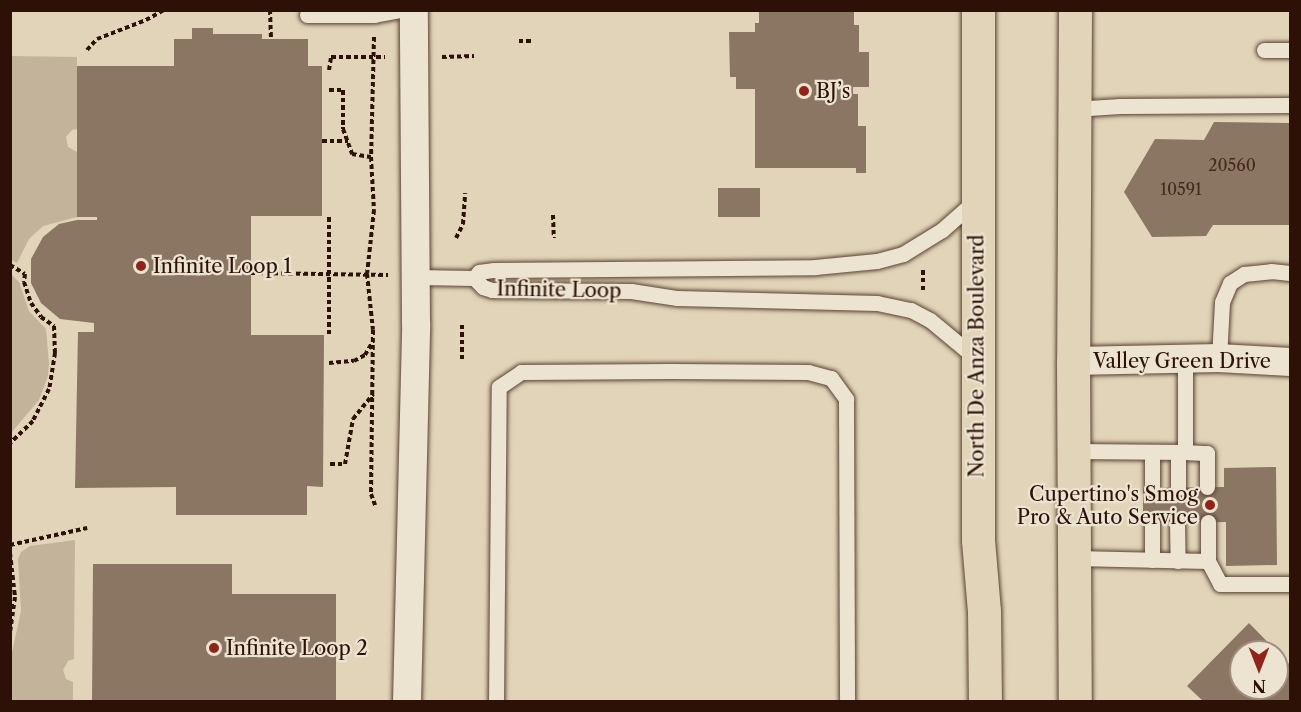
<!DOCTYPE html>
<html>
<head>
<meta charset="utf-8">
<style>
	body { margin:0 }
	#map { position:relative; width:1301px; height:712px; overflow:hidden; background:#e1d4b8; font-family:"Libre Caslon Text",serif }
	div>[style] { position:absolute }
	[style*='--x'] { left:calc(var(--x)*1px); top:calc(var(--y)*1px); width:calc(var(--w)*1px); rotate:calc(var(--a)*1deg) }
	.green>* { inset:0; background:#c2b39a }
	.building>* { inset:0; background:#8b7663; transform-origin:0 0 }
	.path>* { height:4px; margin-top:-2px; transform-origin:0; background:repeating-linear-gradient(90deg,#2d1107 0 4.5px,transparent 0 7.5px) }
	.roads { filter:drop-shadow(0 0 2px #5a4233) drop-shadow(0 0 2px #5a4233) }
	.service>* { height:15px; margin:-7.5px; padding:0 7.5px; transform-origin:7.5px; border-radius:7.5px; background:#ece3d1 }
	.minor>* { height:28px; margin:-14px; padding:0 14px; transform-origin:14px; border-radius:14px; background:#ece3d1 }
	.primary>* { height:33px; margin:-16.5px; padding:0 16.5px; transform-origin:16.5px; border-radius:16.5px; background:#e1d4b8 }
	.dots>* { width:16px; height:16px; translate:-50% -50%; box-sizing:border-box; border:3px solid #ece3d1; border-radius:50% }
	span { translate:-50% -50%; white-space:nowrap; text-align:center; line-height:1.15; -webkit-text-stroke:4.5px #ece3d1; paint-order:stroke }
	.number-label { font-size:16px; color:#442a1e }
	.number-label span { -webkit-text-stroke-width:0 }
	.poi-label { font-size:20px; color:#2d1107 }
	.left { translate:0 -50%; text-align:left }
	.right { translate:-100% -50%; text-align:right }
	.street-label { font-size:20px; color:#2d1107 }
	.frame { position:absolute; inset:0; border:12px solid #2d1107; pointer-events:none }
	.north { position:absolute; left:1229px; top:640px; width:60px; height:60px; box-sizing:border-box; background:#ece3d1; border:2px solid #a08f80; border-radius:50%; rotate:180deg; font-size:16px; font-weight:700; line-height:24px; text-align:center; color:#2d1107 }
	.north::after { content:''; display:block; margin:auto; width:21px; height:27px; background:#8f2418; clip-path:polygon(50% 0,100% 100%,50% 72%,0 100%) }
</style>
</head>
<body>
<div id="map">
	<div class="green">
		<div style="clip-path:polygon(10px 56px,77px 57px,77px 129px,72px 130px,66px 137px,68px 147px,77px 152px,77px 217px,43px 226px,29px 239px,17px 263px,10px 259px)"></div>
		<div style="clip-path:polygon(11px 274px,19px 282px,29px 311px,46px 329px,49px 363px,48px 376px,39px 400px,11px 433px)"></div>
		<div style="clip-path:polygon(75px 540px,74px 659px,68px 661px,63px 670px,66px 679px,73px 682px,73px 701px,11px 701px,11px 657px,21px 611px,18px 559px,21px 552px,30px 546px)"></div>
	</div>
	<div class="building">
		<div style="clip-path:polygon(759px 10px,854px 10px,854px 25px,859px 25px,859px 52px,869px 52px,869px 87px,853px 87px,853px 94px,858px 94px,858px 126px,866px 126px,866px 173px,856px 173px,856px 168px,755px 168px,755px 89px,736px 89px,736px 77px,730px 77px,729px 32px,755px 32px,755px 23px,759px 23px)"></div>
		<div style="clip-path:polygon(192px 28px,213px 28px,213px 34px,262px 34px,262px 39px,308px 39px,308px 66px,322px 66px,322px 216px,251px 216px,251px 335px,324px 335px,323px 487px,307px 486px,307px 515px,176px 515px,176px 487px,75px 488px,78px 332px,94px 332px,94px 323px,60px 319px,41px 303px,31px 283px,31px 259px,43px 237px,59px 224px,77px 220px,97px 220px,97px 217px,77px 217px,77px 66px,174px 66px,174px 39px,192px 39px)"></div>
		<div style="clip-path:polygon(1214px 122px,1290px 123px,1290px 225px,1213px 225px,1206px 236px,1152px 237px,1124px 192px,1155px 139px,1204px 140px)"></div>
		<div style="left:718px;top:188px;width:42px;height:29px"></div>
		<div style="clip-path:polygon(1276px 467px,1277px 565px,1226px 566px,1226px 522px,1143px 523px,1143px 488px,1224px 487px,1224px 468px)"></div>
		<div style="clip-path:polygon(93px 564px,232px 564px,232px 594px,336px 594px,336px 702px,92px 702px)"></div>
		<div style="clip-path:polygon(evenodd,1249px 623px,1290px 665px,1290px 702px,1204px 702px,1187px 686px,1249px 623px,1241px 652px,1277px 652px,1277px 688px,1241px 688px,1241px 652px)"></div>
	</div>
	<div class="path">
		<div style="--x:270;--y:10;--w:29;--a:88"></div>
		<div style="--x:374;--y:37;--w:120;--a:91.4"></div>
		<div style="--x:371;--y:157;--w:53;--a:86.8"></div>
		<div style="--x:374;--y:210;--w:64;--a:96.2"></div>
		<div style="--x:367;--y:274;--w:56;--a:83.9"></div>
		<div style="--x:373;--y:330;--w:164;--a:90.7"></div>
		<div style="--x:371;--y:494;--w:12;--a:70"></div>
		<div style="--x:519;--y:41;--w:12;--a:0"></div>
		<div style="--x:87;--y:50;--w:15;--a:-48"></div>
		<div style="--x:97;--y:39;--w:53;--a:-21.2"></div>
		<div style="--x:146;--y:20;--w:21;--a:-29"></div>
		<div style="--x:442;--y:57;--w:32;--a:-2"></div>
		<div style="--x:329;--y:70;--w:13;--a:-81"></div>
		<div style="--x:331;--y:57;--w:54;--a:0"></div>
		<div style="--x:329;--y:90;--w:14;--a:0"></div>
		<div style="--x:343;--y:90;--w:39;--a:90"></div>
		<div style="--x:343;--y:129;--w:27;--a:70"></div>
		<div style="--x:352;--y:154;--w:19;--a:9"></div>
		<div style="--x:322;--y:141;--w:26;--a:0"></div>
		<div style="--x:553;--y:215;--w:23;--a:88"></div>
		<div style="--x:329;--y:217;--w:119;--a:90"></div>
		<div style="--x:456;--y:238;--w:16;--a:-63"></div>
		<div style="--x:463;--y:224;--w:31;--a:-86"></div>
		<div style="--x:10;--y:265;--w:17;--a:31"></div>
		<div style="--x:25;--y:274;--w:8;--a:97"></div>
		<div style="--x:24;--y:282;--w:22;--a:72"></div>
		<div style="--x:31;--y:303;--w:17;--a:54"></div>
		<div style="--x:41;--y:317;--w:16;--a:35"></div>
		<div style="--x:54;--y:326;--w:27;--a:88"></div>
		<div style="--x:55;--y:353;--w:36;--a:99"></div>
		<div style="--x:49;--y:389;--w:36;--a:117"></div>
		<div style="--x:33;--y:421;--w:32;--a:136"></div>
		<div style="--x:251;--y:273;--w:137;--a:0.8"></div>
		<div style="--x:923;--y:290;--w:23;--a:-90"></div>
		<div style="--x:462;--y:325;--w:35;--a:90"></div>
		<div style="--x:329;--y:363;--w:25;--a:-5"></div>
		<div style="--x:354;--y:361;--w:13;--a:-29"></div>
		<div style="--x:365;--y:355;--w:16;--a:-60"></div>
		<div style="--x:330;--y:464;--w:15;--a:0"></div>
		<div style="--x:345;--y:464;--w:46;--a:-79.9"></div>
		<div style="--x:353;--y:419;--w:32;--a:-51"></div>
		<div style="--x:10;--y:545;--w:79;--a:-12.4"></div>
		<div style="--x:10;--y:553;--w:44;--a:83.5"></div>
		<div style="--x:15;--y:597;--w:35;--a:98"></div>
	</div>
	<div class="roads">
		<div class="service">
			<div style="--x:307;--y:15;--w:67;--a:0"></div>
			<div style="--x:374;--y:15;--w:26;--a:-11"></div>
			<div style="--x:1264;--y:50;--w:26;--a:0"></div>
			<div style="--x:1073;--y:109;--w:47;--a:-3.7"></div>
			<div style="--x:1120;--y:106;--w:170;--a:-0.3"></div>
			<div style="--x:415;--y:277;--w:59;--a:1"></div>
			<div style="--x:474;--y:278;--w:8;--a:-50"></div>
			<div style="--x:479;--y:272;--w:15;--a:-8"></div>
			<div style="--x:494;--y:270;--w:321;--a:-0.5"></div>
			<div style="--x:815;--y:267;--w:62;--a:-5.5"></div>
			<div style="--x:877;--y:261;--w:27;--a:-15"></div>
			<div style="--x:903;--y:254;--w:46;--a:-31.6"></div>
			<div style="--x:942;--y:230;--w:45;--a:-41.4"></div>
			<div style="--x:474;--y:278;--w:13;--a:45"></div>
			<div style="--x:483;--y:287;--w:9;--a:18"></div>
			<div style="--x:492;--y:290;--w:139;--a:0.4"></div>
			<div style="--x:631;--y:291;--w:47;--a:8.7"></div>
			<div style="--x:677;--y:298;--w:200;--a:1.4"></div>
			<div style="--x:877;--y:303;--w:35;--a:12"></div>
			<div style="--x:911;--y:310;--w:21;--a:28"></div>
			<div style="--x:930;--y:320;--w:61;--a:39.7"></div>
			<div style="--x:1219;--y:358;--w:56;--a:-86.9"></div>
			<div style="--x:1222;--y:302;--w:21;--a:-67"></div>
			<div style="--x:1230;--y:283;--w:17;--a:-33"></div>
			<div style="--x:1244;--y:274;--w:27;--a:-6"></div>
			<div style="--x:1271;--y:271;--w:19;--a:6"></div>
			<div style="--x:1074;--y:451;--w:111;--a:0.5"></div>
			<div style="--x:1185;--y:452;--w:93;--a:-90"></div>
			<div style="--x:1152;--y:452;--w:36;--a:90"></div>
			<div style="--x:1178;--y:452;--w:36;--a:90"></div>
			<div style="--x:1185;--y:452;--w:22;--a:3"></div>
			<div style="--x:1207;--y:453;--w:34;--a:90"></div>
			<div style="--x:1177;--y:522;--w:39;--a:89"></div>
			<div style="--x:1208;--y:522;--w:39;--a:90"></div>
			<div style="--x:1152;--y:523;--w:37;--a:90"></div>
			<div style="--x:1075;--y:558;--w:133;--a:1.3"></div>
			<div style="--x:1208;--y:561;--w:26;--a:62"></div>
			<div style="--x:1220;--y:584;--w:70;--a:0"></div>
			<div style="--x:496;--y:702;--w:315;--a:-89.5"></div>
			<div style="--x:499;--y:387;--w:27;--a:-34"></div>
			<div style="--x:521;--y:372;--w:150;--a:-0.4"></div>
			<div style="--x:671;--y:371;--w:137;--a:0.4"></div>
			<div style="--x:808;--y:372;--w:24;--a:15"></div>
			<div style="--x:831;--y:378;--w:26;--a:54"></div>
			<div style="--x:846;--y:399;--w:303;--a:89.8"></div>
		</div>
		<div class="minor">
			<div style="--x:1073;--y:361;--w:146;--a:-1.2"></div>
			<div style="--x:1219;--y:358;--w:71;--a:3.2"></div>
			<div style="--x:407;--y:702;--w:379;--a:-88.6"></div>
			<div style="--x:416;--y:323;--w:313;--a:-90.4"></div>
		</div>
		<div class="primary">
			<div style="--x:978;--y:10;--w:530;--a:90"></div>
			<div style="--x:978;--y:540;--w:71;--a:85.2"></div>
			<div style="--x:984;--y:611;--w:91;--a:89.4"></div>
			<div style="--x:1075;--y:10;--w:351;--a:90.3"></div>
			<div style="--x:1073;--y:361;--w:341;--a:89.7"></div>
		</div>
	</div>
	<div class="dots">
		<div style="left:804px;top:91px;background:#8f2418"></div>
		<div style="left:141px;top:266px;background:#8f2418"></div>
		<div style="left:1210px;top:505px;background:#8f2418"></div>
		<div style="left:214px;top:648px;background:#8f2418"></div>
	</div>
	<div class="number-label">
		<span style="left:1232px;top:165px">20560</span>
		<span style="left:1181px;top:189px">10591</span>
	</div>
	<div class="poi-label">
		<span class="left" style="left:816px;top:91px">BJ’s</span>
		<span class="left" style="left:153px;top:266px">Infinite Loop 1</span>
		<span class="right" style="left:1198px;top:506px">Cupertino's Smog<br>Pro &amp; Auto Service</span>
		<span class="left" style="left:226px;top:648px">Infinite Loop 2</span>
	</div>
	<div class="street-label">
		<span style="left:559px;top:290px;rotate:1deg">Infinite Loop</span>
		<span style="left:977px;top:356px;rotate:-90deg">North De Anza Boulevard</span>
		<span style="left:1182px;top:361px">Valley Green Drive</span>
	</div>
	<div class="frame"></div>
	<div class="north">N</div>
</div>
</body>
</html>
